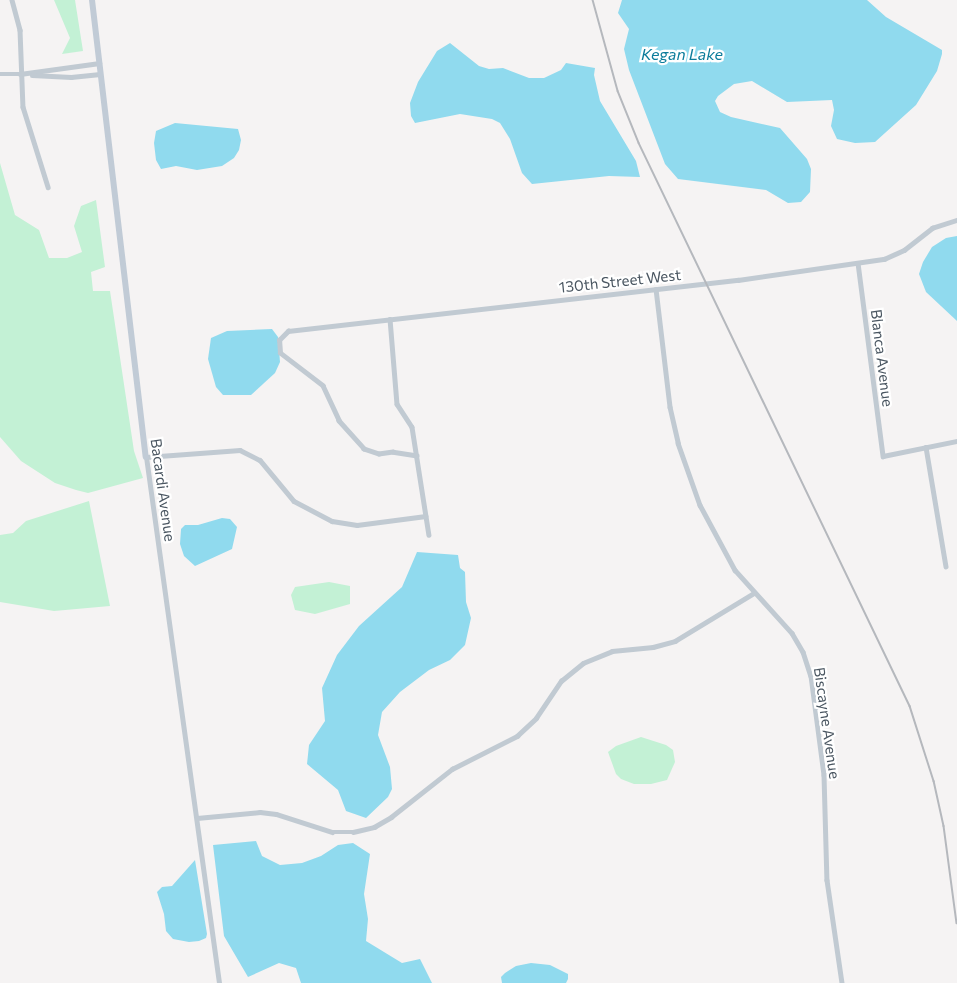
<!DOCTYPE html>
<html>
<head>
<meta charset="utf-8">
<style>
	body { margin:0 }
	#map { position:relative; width:957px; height:983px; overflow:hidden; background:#f5f3f3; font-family:Commissioner,sans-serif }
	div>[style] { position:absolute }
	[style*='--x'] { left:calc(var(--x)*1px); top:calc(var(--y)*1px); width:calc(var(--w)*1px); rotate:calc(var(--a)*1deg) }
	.green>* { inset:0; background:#c3f1d5 }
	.water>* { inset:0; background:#90daee }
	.street>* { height:4.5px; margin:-2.25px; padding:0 2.25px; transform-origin:2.25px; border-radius:2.25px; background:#c1cad2 }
	.secondary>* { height:6px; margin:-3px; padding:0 3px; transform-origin:3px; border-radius:3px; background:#c1cbd6 }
	.rail>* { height:1.5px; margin:-0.75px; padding:0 0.75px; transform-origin:0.75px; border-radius:0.75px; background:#b5b8bd }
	span { translate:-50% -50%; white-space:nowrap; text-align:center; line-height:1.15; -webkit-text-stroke:4.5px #fff; paint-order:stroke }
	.street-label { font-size:15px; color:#4a5661 }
	.water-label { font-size:16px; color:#0c7c9b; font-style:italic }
</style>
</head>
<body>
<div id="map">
	<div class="green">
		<div style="clip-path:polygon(54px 0,75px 0,83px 51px,62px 54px,70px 38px)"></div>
		<div style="clip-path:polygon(0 163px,15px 215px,39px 230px,49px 258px,67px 258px,82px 252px,74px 226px,81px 206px,96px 200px,105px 267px,91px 272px,93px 291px,110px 291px,134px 451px,143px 478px,88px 493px,76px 490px,55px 483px,21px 461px,0 437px)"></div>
		<div style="clip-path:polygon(89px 501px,110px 606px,54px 611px,0 602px,0 535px,13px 533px,26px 521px)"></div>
		<div style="clip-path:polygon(329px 582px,350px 586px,350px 604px,315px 614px,295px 610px,291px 595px,295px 587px)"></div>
		<div style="clip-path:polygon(641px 737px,666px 745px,673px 750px,675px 762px,667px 780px,651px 784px,634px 784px,621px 779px,616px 774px,608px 752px,616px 746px)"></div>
	</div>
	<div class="water">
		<div style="clip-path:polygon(622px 0,867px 0,886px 17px,942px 50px,942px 54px,937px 71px,916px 105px,875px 142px,855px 143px,837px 139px,831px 126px,834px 110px,832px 100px,787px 102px,752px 81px,734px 84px,718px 96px,715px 101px,720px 112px,731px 117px,780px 128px,807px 159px,811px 169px,810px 192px,801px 202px,788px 203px,766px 190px,678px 179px,665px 164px,629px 70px,624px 49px,629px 29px,618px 13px)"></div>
		<div style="clip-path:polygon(450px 43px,479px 66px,489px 69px,503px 68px,529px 78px,544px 78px,561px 70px,566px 63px,595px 68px,594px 75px,600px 101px,636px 161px,640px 177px,609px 176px,532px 184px,522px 173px,510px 139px,500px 123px,492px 119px,460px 114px,415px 123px,411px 116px,410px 103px,418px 82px,437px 51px)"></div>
		<div style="clip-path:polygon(175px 123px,238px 129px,241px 140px,239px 150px,234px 158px,222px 166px,197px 170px,176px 166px,161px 169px,156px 160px,154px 143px,156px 131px)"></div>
		<div style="clip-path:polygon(957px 236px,957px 321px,926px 292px,919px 274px,923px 262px,932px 247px,946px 238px)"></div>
		<div style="clip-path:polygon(272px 329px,278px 337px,280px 362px,275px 373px,251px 395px,223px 395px,216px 387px,208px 359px,211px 338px,227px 331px)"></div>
		<div style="clip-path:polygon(222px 518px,230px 519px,237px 527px,232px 549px,195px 566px,184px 556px,180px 544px,181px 529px,185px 525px,198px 525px)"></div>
		<div style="clip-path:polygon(417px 552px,458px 555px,460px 568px,465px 572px,466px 602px,471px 618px,465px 645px,450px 660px,429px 670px,400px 692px,382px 712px,378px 735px,390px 767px,392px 789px,388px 797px,366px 818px,346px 811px,338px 790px,307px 764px,309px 745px,325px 721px,322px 688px,337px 655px,359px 626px,402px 587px)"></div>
		<div style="clip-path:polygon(256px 841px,262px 856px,280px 865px,302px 863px,321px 856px,338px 845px,353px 843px,370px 854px,364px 894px,368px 919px,366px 941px,402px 963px,420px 959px,432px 983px,301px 983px,296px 968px,279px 963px,248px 977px,224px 936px,213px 845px)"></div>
		<div style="clip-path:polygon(195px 860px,207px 934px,206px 938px,199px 941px,189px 942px,173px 939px,166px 931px,164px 914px,157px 892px,162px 887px,172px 886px)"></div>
		<div style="clip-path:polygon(531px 963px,550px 965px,568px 974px,568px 979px,566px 983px,502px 983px,501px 977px,505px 973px,516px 966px)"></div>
	</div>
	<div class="street">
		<div style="--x:12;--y:0;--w:31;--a:75"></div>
		<div style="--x:20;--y:30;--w:77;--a:87.8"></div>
		<div style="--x:23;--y:107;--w:84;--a:72.6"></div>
		<div style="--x:0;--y:74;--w:20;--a:0"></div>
		<div style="--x:20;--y:74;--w:80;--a:-7.9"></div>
		<div style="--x:32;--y:75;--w:39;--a:3"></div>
		<div style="--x:71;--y:77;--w:29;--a:-6"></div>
		<div style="--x:858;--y:263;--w:195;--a:82.6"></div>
		<div style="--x:883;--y:456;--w:76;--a:-11.5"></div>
		<div style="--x:656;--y:289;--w:119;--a:83.2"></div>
		<div style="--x:670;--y:407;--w:37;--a:77"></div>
		<div style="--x:678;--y:443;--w:66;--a:70.5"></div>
		<div style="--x:700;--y:505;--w:74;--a:61.7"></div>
		<div style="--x:735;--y:570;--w:85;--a:47.9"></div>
		<div style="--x:792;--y:633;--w:22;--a:60"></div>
		<div style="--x:803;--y:652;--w:25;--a:72"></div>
		<div style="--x:811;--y:676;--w:100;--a:82.5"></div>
		<div style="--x:824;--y:775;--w:105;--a:88.4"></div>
		<div style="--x:827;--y:880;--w:104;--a:81.7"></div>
		<div style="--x:390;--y:319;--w:85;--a:85.3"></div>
		<div style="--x:397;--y:404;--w:27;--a:57"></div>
		<div style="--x:412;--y:427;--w:109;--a:81.1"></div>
		<div style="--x:926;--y:447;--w:121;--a:80.5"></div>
		<div style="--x:417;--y:456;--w:24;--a:-171"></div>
		<div style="--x:393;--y:452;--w:14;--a:172"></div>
		<div style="--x:379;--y:454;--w:16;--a:-162"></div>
		<div style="--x:364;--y:449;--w:38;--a:-132"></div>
		<div style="--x:339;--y:421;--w:38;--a:-115"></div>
		<div style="--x:323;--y:386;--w:54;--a:-142.5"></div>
		<div style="--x:280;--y:353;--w:13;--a:-94"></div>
		<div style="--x:279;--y:340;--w:13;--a:-45"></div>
		<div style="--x:288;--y:331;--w:453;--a:-6.5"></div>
		<div style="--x:738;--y:280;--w:148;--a:-8.2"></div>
		<div style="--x:884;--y:259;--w:22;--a:-24"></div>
		<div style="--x:904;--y:250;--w:36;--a:-38"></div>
		<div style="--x:932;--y:228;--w:26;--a:-18"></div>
		<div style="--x:197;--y:818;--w:63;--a:-5.4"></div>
		<div style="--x:260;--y:812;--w:16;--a:7"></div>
		<div style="--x:276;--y:814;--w:59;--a:17.8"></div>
		<div style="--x:332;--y:832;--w:21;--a:0"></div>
		<div style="--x:353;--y:832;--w:22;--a:-13"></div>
		<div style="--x:374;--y:827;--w:20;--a:-30"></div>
		<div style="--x:391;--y:817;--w:78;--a:-38.2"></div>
		<div style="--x:452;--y:769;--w:73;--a:-26.9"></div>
		<div style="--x:517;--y:736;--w:26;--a:-43"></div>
		<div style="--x:536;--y:718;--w:45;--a:-56"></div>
		<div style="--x:561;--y:681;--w:28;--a:-39"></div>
		<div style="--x:583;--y:663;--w:31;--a:-22"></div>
		<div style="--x:612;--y:651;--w:41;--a:-5.6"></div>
		<div style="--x:653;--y:647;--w:23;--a:-15"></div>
		<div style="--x:675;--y:641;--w:92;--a:-31.3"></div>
		<div style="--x:219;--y:983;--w:531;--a:-97.9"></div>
		<div style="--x:146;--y:457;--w:94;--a:-4.3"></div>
		<div style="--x:240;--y:450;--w:22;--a:27"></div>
		<div style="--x:260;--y:460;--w:53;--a:50.3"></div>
		<div style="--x:294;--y:501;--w:43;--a:27.8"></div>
		<div style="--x:332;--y:521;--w:25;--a:9"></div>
		<div style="--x:357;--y:525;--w:69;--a:-7.5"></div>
	</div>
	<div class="secondary">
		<div style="--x:92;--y:0;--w:460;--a:83.3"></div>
	</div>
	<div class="rail">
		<div style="--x:593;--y:0;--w:94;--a:74.6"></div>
		<div style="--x:618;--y:91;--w:56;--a:68"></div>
		<div style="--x:639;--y:143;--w:625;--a:64.3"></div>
		<div style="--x:910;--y:706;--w:79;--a:72.3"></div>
		<div style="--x:934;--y:781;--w:46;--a:77.5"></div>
		<div style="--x:944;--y:826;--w:98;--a:82.4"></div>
	</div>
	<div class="street-label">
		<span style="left:620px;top:281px;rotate:-6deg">130th Street West</span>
		<span style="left:882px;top:358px;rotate:83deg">Blanca Avenue</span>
		<span style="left:163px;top:490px;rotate:82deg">Bacardi Avenue</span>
		<span style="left:827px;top:723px;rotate:82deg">Biscayne Avenue</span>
	</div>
	<div class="water-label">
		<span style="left:682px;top:54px">Kegan Lake</span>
	</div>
</div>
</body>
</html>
